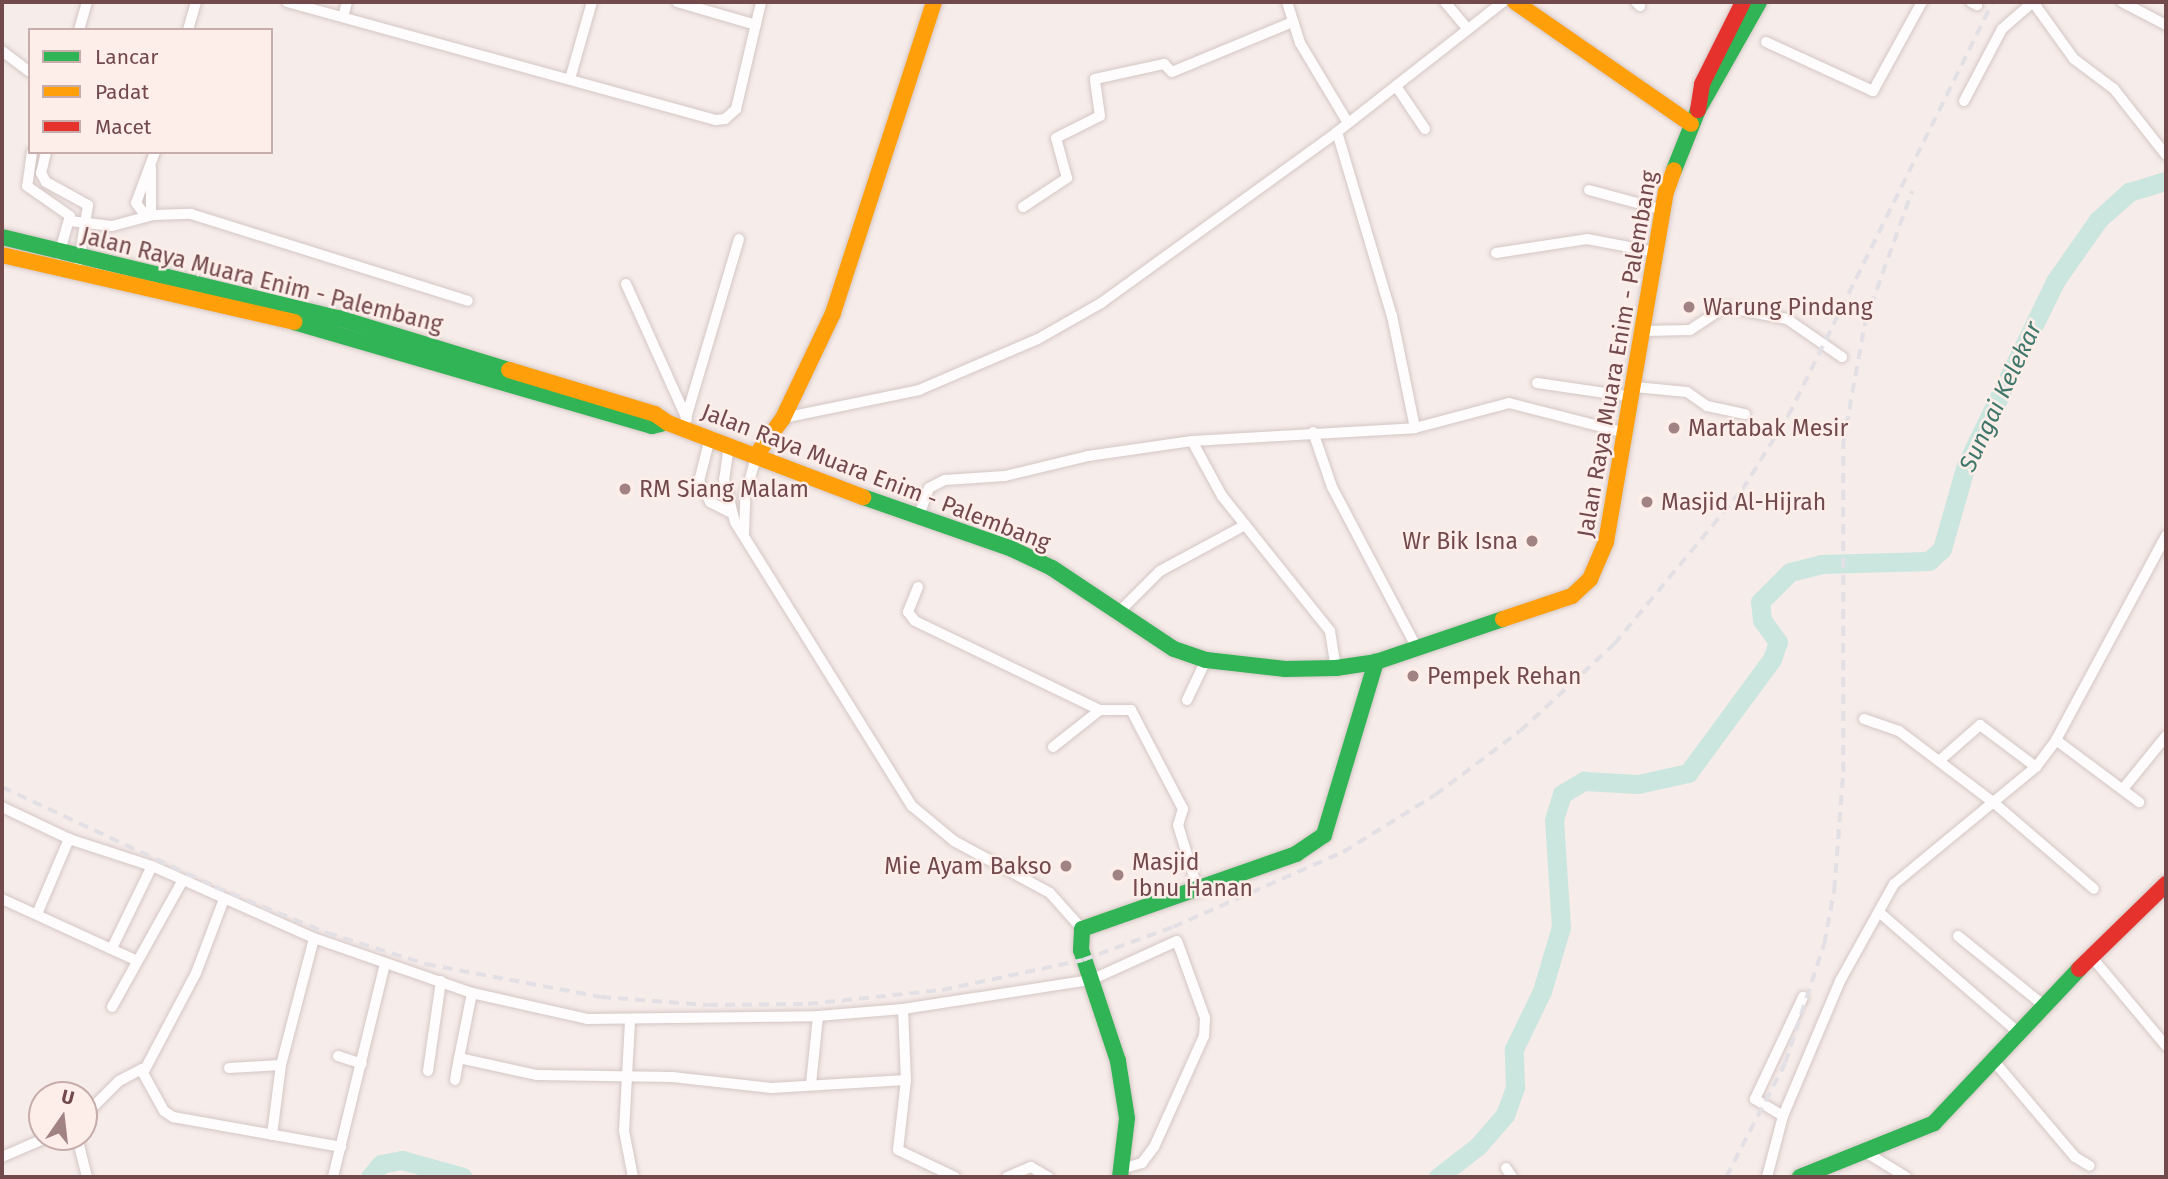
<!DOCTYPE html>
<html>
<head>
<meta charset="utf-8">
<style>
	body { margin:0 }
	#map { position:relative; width:2168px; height:1179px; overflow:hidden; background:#f6ece9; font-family:"Fira Sans",sans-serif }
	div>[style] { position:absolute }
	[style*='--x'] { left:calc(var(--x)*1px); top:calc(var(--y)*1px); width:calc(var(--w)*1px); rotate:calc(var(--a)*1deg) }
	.river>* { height:19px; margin:-9.5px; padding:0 9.5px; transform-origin:9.5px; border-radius:9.5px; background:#cbe6de }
	.roads { filter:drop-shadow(0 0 2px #d4c7c5) drop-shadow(0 0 2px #d4c7c5) }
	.street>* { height:10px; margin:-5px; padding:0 5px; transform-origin:5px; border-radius:5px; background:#fefcfc }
	.fast>* { height:16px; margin:-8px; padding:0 8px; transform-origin:8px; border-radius:8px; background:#30b455 }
	.slow>* { height:16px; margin:-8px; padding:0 8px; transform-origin:8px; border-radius:8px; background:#ff9f0a }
	.jam>* { height:16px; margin:-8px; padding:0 8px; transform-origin:8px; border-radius:8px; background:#e5322d }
	.rail>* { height:3.5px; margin-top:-1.75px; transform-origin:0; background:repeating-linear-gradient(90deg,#e2e0e4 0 10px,transparent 0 17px) }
	.dots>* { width:19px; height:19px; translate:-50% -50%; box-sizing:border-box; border:4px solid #feeeea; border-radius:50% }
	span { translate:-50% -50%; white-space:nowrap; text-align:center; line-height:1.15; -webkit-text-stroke:5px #feeeea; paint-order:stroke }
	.street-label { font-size:23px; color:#734a4c }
	.poi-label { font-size:23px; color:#734a4c }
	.left { translate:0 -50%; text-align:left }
	.right { translate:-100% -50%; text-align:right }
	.water-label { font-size:24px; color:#3f786b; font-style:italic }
	.frame { position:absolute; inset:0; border:4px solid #734a4c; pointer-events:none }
	.legend { position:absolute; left:28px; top:28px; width:245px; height:126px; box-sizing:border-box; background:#feeeea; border:2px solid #c6acab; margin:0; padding:9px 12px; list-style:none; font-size:21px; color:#734a4c }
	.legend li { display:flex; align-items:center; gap:14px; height:35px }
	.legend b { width:35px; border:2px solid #c6acab }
	.north { position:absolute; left:28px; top:1081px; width:70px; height:70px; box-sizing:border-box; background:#feeeea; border:2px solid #c6acab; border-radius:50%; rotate:14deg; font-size:19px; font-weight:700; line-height:28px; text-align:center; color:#734a4c }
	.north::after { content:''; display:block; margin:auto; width:24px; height:32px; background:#a18383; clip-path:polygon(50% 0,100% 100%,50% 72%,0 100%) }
</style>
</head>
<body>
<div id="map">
	<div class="river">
		<div style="--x:370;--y:1177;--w:17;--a:-50"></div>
		<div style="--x:381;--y:1164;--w:21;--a:-11"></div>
		<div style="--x:402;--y:1160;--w:63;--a:15.6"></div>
		<div style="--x:1438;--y:1177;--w:51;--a:-37.8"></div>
		<div style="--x:1478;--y:1146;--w:41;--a:-48.9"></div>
		<div style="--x:1505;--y:1115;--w:30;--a:-70"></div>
		<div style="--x:1515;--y:1087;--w:38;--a:-92"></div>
		<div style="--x:1514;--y:1049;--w:64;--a:-64.2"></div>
		<div style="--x:1542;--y:991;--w:67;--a:-73.5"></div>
		<div style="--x:1561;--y:927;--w:107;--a:-93.7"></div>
		<div style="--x:1554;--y:820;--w:27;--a:-73"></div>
		<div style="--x:1562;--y:794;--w:26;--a:-31"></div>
		<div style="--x:1584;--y:781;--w:54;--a:3.2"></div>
		<div style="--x:1638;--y:784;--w:51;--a:-12.4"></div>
		<div style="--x:1688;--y:773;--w:142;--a:-53.6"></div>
		<div style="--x:1772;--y:659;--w:18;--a:-71"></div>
		<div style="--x:1778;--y:642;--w:27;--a:-126"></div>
		<div style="--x:1762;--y:620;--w:18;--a:-96"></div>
		<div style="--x:1760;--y:602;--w:42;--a:-45"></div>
		<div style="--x:1790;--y:572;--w:32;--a:-14"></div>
		<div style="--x:1821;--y:564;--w:108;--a:-1.6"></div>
		<div style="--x:1929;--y:561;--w:18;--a:-43"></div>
		<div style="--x:1942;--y:549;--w:87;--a:-74.1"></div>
		<div style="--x:1966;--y:465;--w:206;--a:-64.1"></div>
		<div style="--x:2056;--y:280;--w:73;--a:-55"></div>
		<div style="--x:2098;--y:220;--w:42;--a:-42.1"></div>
		<div style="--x:2129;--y:192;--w:39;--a:-17"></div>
	</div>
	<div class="roads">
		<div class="street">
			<div style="--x:287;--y:2;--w:445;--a:15.4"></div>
			<div style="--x:716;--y:120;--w:9;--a:-6"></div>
			<div style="--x:725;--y:119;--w:15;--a:-42"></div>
			<div style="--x:736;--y:109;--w:110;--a:-76.8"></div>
			<div style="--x:677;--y:2;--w:82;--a:16.2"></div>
			<div style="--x:1287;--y:2;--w:43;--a:72.4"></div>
			<div style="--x:1300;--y:43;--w:93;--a:59"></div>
			<div style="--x:1445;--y:2;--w:35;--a:50"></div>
			<div style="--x:1636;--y:2;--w:6;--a:45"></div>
			<div style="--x:1971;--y:2;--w:7;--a:27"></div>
			<div style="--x:2033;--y:2;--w:70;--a:54.3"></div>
			<div style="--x:2074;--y:59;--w:50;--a:36.9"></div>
			<div style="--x:2114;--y:89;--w:84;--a:51.8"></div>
			<div style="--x:2122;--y:2;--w:50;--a:27.6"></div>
			<div style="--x:343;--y:17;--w:16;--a:-75"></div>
			<div style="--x:79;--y:30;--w:29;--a:-74"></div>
			<div style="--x:188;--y:30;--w:29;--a:-74"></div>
			<div style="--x:1766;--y:42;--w:118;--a:24.6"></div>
			<div style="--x:1873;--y:91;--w:102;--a:-61.2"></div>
			<div style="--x:2;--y:51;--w:35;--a:37"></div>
			<div style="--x:570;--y:79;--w:80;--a:-74.1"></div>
			<div style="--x:1396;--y:86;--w:52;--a:56"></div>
			<div style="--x:1964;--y:101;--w:81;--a:-62.2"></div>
			<div style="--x:2002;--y:29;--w:41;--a:-41.1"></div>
			<div style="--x:1337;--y:132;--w:192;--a:73.4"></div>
			<div style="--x:1392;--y:316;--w:114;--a:78.4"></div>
			<div style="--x:32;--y:152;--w:34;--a:98"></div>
			<div style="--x:27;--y:186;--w:52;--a:34.9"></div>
			<div style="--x:70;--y:216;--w:40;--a:106"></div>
			<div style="--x:46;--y:152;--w:22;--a:103"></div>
			<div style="--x:41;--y:173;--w:10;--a:61"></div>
			<div style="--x:46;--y:182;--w:48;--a:28.7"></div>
			<div style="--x:88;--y:205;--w:57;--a:99.1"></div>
			<div style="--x:155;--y:152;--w:54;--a:110.4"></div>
			<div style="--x:136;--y:203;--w:10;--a:53"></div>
			<div style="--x:142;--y:211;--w:12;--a:20"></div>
			<div style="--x:153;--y:215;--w:38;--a:-2"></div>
			<div style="--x:191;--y:214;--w:290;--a:17.4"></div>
			<div style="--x:1589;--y:190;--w:77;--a:15.1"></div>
			<div style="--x:1023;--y:207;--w:53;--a:-33.4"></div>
			<div style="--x:1067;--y:178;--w:41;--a:-105.4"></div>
			<div style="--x:1056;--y:138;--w:49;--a:-26.6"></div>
			<div style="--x:1100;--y:116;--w:37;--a:-98"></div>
			<div style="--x:1095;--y:79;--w:71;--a:-12.3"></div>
			<div style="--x:1164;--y:64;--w:11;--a:45"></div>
			<div style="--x:1172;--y:72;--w:131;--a:-22.5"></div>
			<div style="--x:151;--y:215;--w:47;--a:-90"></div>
			<div style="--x:70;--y:221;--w:42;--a:6.8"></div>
			<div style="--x:112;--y:226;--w:42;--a:-15"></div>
			<div style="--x:1496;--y:253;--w:92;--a:-8.7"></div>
			<div style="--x:1587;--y:239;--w:69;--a:10.8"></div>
			<div style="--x:626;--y:284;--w:148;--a:65.7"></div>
			<div style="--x:1644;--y:331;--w:46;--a:-1.2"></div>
			<div style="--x:1690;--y:330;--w:42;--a:-33.3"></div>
			<div style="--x:1725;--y:307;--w:63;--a:11"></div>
			<div style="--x:1787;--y:319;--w:67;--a:34.6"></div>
			<div style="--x:1537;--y:383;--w:97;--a:8.3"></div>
			<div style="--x:1635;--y:387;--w:52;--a:5.5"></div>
			<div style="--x:1687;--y:392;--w:24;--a:35"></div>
			<div style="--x:1707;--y:406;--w:39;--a:12"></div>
			<div style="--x:783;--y:418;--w:139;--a:-11.6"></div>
			<div style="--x:919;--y:390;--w:129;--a:-23.2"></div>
			<div style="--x:1038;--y:339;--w:73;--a:-29.7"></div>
			<div style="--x:1101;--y:303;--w:291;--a:-35.9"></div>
			<div style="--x:1337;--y:132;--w:211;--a:-38.1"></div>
			<div style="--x:683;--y:428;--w:197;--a:-73.5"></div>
			<div style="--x:1313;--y:432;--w:58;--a:70.9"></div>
			<div style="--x:1332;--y:487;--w:182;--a:62.2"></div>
			<div style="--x:710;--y:438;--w:44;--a:104.3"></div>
			<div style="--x:699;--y:481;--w:24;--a:62"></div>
			<div style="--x:710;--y:502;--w:22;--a:27"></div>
			<div style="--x:1192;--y:441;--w:63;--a:61.4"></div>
			<div style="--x:1222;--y:496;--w:173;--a:51.3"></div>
			<div style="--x:1330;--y:631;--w:37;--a:81"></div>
			<div style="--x:729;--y:445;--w:34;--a:98"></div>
			<div style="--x:724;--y:479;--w:44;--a:75.7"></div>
			<div style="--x:735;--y:522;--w:335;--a:58.1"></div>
			<div style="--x:912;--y:806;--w:55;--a:39.8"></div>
			<div style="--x:954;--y:841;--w:109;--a:28.4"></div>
			<div style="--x:1050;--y:893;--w:48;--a:48.4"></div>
			<div style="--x:918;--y:518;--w:32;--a:-70"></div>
			<div style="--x:929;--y:488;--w:18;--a:-27"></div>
			<div style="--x:945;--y:480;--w:60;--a:-3.8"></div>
			<div style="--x:1005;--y:476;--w:85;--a:-13.5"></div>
			<div style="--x:1088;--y:456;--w:105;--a:-8.2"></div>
			<div style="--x:1192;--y:441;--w:223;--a:-3.3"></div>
			<div style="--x:1415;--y:428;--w:97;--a:-14.9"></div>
			<div style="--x:1509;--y:403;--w:121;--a:14.4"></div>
			<div style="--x:744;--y:534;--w:38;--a:-88"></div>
			<div style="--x:745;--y:496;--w:44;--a:-74.1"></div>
			<div style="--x:918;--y:587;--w:27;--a:112"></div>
			<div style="--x:908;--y:612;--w:11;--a:52"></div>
			<div style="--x:915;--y:621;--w:205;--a:25.7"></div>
			<div style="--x:1100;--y:710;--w:31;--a:0"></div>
			<div style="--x:1131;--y:710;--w:112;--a:62.3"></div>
			<div style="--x:1183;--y:809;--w:17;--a:107"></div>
			<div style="--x:1178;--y:825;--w:65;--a:73"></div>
			<div style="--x:1118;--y:613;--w:59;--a:-45"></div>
			<div style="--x:1160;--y:571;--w:97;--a:-28.4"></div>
			<div style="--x:1187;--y:700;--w:44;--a:-64.6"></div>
			<div style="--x:1864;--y:719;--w:37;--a:19"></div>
			<div style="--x:1899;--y:731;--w:118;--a:37.1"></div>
			<div style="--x:1993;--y:802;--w:133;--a:40.7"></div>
			<div style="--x:2056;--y:740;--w:104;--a:36.8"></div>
			<div style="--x:1053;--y:747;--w:60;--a:-38.2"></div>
			<div style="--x:1939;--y:761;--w:55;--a:-41.3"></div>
			<div style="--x:1980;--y:725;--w:70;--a:36.9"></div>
			<div style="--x:2123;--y:789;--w:68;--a:-50.9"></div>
			<div style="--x:2;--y:807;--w:74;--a:25.5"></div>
			<div style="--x:69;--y:839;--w:87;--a:18"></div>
			<div style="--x:152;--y:866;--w:177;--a:24"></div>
			<div style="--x:314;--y:938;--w:167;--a:19.2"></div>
			<div style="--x:472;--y:993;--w:118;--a:12.7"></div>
			<div style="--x:587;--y:1019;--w:231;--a:-0.7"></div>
			<div style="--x:818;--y:1016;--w:85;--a:-4.7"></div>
			<div style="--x:903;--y:1009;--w:190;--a:-8.8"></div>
			<div style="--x:1091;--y:980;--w:94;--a:-24.4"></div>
			<div style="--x:1177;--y:941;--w:82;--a:70"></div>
			<div style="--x:1205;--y:1018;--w:18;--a:93"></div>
			<div style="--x:1204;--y:1036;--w:122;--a:114.2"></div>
			<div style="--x:1154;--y:1147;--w:20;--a:127"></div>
			<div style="--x:1142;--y:1163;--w:19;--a:164"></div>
			<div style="--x:2;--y:899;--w:146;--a:24.6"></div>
			<div style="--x:224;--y:899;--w:79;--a:110.7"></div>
			<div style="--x:196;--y:973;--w:113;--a:117.9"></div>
			<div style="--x:143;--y:1073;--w:43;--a:61.1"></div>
			<div style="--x:164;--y:1111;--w:11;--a:34"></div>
			<div style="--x:173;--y:1117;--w:171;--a:10.1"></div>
			<div style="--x:1880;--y:913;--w:182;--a:40.8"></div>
			<div style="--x:37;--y:914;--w:82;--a:-66.9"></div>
			<div style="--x:1958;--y:936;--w:108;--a:39"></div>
			<div style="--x:112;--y:948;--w:91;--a:-64"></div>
			<div style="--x:2090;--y:955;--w:119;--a:50.1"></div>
			<div style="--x:472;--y:993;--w:66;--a:101.3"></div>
			<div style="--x:459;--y:1058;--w:80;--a:12.3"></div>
			<div style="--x:537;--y:1075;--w:135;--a:0.8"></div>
			<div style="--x:672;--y:1077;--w:100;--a:6.3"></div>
			<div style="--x:771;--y:1088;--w:135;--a:-3.4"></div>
			<div style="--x:112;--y:1007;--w:145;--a:-60.8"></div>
			<div style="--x:903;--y:1009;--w:71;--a:87.6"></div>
			<div style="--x:906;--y:1080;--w:70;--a:96.5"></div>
			<div style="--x:898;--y:1150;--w:63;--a:25.3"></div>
			<div style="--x:630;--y:1021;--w:110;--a:93.1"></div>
			<div style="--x:624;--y:1131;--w:47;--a:78.9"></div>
			<div style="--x:338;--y:1056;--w:25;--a:18"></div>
			<div style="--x:1993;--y:1060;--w:127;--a:49.8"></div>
			<div style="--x:2075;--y:1157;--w:17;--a:31"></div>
			<div style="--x:229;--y:1068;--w:52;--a:-3.3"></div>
			<div style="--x:428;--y:1071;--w:91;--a:-81.8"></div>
			<div style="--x:455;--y:1080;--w:22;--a:-80"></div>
			<div style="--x:811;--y:1084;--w:68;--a:-84.1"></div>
			<div style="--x:84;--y:1116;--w:49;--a:-45"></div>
			<div style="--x:119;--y:1081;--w:26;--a:-28"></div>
			<div style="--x:1783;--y:1116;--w:33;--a:-149"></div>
			<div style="--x:1755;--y:1099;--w:113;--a:-64.8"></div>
			<div style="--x:272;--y:1135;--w:71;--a:-82.7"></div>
			<div style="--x:281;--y:1065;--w:131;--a:-75.4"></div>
			<div style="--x:77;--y:1137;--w:41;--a:76"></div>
			<div style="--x:1867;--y:1153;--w:46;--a:31.6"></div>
			<div style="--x:2;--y:1157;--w:50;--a:-23.5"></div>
			<div style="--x:1506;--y:1168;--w:11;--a:56"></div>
			<div style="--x:333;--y:1177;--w:219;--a:-76.3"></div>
			<div style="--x:1007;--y:1177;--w:26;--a:-23"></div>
			<div style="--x:1031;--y:1167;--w:20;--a:30"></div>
			<div style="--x:1767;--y:1177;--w:63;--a:-75.3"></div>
			<div style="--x:1783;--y:1116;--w:147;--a:-67.1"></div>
			<div style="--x:1840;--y:981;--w:111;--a:-60.9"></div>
			<div style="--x:1894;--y:884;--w:184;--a:-39.5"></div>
			<div style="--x:2036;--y:767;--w:34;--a:-53"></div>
			<div style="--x:2056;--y:740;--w:232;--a:-61.7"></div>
		</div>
		<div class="fast">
			<div style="--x:1674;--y:170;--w:65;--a:-68.2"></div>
			<div style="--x:1698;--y:110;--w:124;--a:-60.5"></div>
			<div style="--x:2;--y:237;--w:346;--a:13.6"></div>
			<div style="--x:338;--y:318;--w:179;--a:16.9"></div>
			<div style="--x:294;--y:322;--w:373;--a:16.2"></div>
			<div style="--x:652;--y:426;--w:9;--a:-13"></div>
			<div style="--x:863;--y:497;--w:158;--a:19.2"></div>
			<div style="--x:1012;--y:549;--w:44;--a:25.4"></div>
			<div style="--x:1052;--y:568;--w:146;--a:33.6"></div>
			<div style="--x:1174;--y:649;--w:34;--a:19"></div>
			<div style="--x:1206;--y:660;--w:80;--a:6.5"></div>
			<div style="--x:1285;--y:669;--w:51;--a:-1.1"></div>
			<div style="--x:1336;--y:668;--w:40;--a:-8.5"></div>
			<div style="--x:1376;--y:662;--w:134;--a:-18.7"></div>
			<div style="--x:1120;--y:1177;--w:59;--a:-83.2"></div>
			<div style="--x:1127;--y:1118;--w:58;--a:-99"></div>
			<div style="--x:1118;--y:1061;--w:117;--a:-108.4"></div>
			<div style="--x:1081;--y:950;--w:21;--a:-87"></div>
			<div style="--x:1082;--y:929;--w:227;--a:-19.3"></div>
			<div style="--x:1296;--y:854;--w:34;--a:-34"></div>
			<div style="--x:1324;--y:835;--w:181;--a:-73.3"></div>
			<div style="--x:1800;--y:1177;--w:144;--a:-21.9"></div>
			<div style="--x:1934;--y:1123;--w:212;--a:-46.7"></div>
		</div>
		<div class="slow">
			<div style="--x:1515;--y:2;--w:214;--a:34.7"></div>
			<div style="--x:2;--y:255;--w:300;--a:12.9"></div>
			<div style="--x:509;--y:370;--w:152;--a:16.8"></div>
			<div style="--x:655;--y:414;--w:16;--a:35"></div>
			<div style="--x:668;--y:423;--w:209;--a:20.8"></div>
			<div style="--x:757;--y:454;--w:44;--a:-54.2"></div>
			<div style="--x:783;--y:418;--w:116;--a:-64.5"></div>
			<div style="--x:833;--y:313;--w:327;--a:-72"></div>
			<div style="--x:1503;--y:619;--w:73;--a:-18.4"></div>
			<div style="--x:1572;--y:596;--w:25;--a:-43"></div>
			<div style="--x:1590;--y:579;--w:40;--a:-66.6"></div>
			<div style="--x:1606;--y:542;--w:355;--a:-80.3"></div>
			<div style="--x:1666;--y:192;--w:23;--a:-70"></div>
		</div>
		<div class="jam">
			<div style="--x:1698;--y:110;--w:26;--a:-81"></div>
			<div style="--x:1702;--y:84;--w:92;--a:-63.4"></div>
			<div style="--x:2079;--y:969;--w:122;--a:-44.3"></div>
		</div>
	</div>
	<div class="rail">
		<div style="--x:2;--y:787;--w:235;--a:25.1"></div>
		<div style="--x:215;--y:887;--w:121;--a:22.3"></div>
		<div style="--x:327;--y:933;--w:104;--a:17.4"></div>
		<div style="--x:426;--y:964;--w:178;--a:10.7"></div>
		<div style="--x:601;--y:997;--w:107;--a:4.3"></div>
		<div style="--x:708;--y:1005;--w:100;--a:-0.6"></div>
		<div style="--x:808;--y:1004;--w:135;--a:-6"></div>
		<div style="--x:942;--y:990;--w:144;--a:-12"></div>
		<div style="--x:1083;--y:960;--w:96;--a:-20.1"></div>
		<div style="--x:1173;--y:927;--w:186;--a:-23.8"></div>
		<div style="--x:1343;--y:852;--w:108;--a:-31.8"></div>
		<div style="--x:1435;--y:795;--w:106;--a:-37"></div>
		<div style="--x:1520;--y:731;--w:128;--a:-42.8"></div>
		<div style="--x:1614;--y:644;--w:200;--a:-50.3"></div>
		<div style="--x:1742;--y:490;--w:87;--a:-58.1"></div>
		<div style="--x:1788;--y:416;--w:462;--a:-63.7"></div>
		<div style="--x:1726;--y:1177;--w:128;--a:-62.6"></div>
		<div style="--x:1785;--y:1063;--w:125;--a:-71.9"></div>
		<div style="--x:1824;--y:944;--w:55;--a:-79.5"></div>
		<div style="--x:1834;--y:890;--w:118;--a:-85.6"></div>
		<div style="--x:1843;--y:772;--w:329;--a:-90"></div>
		<div style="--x:1843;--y:443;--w:123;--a:-79.7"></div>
		<div style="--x:1865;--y:322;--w:139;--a:-70.3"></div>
	</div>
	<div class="dots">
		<div style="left:1689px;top:307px;background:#a18383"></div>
		<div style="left:1674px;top:428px;background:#a18383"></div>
		<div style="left:625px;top:489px;background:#a18383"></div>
		<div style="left:1647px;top:502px;background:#a18383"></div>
		<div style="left:1532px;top:541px;background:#a18383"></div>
		<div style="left:1413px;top:676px;background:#a18383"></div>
		<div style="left:1066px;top:866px;background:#a18383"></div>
		<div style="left:1118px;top:875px;background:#a18383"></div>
	</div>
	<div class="street-label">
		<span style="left:262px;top:280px;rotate:14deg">Jalan Raya Muara Enim - Palembang</span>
		<span style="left:1617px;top:354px;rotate:-80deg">Jalan Raya Muara Enim - Palembang</span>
		<span style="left:876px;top:477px;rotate:21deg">Jalan Raya Muara Enim - Palembang</span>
	</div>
	<div class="poi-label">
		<span class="left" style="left:1703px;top:307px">Warung Pindang</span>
		<span class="left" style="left:1688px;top:428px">Martabak Mesir</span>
		<span class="left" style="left:639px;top:489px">RM Siang Malam</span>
		<span class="left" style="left:1661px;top:502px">Masjid Al-Hijrah</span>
		<span class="right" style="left:1518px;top:541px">Wr Bik Isna</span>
		<span class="left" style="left:1427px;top:676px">Pempek Rehan</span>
		<span class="left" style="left:1132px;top:875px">Masjid<br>Ibnu Hanan</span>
		<span class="right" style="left:1052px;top:866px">Mie Ayam Bakso</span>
	</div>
	<div class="water-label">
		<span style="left:2001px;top:397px;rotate:-65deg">Sungai Kelekar</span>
	</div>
	<div class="frame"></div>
	<ul class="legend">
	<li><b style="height:9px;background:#30b455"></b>Lancar</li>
	<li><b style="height:9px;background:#ff9f0a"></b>Padat</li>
	<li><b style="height:9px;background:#e5322d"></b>Macet</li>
	</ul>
	<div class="north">U</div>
</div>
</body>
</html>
